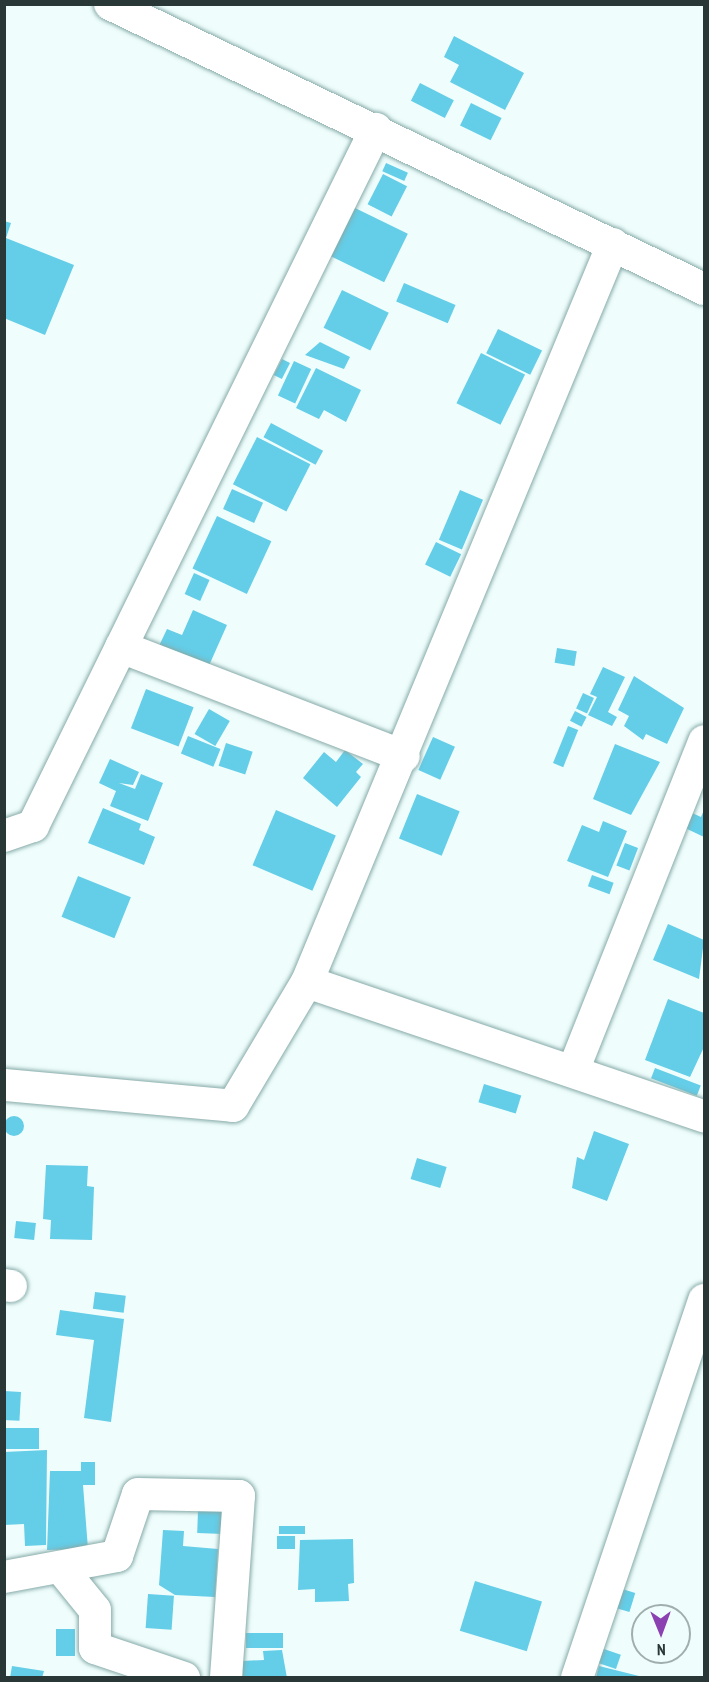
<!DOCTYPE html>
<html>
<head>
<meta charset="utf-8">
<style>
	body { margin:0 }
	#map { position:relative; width:709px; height:1682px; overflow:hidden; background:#effefd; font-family:"PT Sans Narrow",sans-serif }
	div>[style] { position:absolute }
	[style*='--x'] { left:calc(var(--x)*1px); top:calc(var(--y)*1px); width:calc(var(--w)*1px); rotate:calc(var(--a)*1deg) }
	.building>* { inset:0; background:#64cde7; transform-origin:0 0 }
	.round { border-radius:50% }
	.roads { filter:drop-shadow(0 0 2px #86aaa8) drop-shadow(0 0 2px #86aaa8) }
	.street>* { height:32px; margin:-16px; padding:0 16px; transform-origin:16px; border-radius:16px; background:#fff }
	span { translate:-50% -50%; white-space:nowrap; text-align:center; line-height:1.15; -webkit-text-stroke:5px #effefd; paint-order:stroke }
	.frame { position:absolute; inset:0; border:6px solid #293837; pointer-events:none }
	.north { position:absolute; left:631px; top:1604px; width:60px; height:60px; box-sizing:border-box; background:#effefd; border:2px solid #a0afae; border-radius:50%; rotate:179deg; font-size:16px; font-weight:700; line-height:24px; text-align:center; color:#293837 }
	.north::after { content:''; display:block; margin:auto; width:21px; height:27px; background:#8b41b2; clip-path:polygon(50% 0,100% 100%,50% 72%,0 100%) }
</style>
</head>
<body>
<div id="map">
	<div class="building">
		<div style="clip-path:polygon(454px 36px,524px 73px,505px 110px,450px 82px,459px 65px,444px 57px)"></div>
		<div style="left:420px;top:83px;width:38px;height:20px;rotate:27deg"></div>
		<div style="left:471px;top:103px;width:34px;height:25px;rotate:26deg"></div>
		<div style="left:386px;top:163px;width:24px;height:9px;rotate:24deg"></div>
		<div style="left:383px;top:174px;width:27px;height:34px;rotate:27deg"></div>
		<div style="left:353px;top:207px;width:61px;height:54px;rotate:26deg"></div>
		<div style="clip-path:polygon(4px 221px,11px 223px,6px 238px,74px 265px,45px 335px,4px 318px)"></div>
		<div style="left:404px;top:283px;width:56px;height:20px;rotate:23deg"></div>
		<div style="left:342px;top:290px;width:52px;height:42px;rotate:26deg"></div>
		<div style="left:498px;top:329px;width:49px;height:27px;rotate:26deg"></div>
		<div style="clip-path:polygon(320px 342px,350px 357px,344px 369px,305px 355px)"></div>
		<div style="left:481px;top:353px;width:49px;height:56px;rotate:26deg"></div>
		<div style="left:282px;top:359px;width:9px;height:18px;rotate:27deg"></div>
		<div style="left:294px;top:361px;width:19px;height:38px;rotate:25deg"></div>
		<div style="clip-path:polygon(316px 368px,361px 390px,346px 422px,324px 410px,319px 419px,296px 408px)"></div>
		<div style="left:271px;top:423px;width:59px;height:16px;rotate:28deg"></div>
		<div style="left:257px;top:437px;width:60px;height:53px;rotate:27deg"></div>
		<div style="left:232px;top:489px;width:34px;height:22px;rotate:24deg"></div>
		<div style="left:460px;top:490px;width:25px;height:54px;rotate:23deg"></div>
		<div style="left:217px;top:516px;width:60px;height:58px;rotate:25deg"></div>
		<div style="left:436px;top:542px;width:28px;height:25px;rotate:26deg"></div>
		<div style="left:194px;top:573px;width:17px;height:23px;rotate:24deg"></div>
		<div style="clip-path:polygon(193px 610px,227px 625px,207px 670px,158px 648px,167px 629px,182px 635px)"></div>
		<div style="left:557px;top:648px;width:20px;height:15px;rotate:9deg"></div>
		<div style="clip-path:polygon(603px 667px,625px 677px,608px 712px,617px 717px,612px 726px,588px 715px,597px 697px,590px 694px)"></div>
		<div style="clip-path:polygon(634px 676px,684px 708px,667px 744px,646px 734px,643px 740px,624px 726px,629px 716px,618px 710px)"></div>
		<div style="left:146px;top:689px;width:51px;height:42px;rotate:21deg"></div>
		<div style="left:583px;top:693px;width:12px;height:17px;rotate:24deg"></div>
		<div style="left:209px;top:709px;width:24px;height:29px;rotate:30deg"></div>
		<div style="left:575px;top:711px;width:13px;height:11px;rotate:27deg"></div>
		<div style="left:568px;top:726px;width:11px;height:40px;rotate:22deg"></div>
		<div style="left:188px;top:736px;width:35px;height:19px;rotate:22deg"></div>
		<div style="left:433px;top:737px;width:24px;height:36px;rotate:24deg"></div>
		<div style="left:226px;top:743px;width:28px;height:24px;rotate:18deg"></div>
		<div style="clip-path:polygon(615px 744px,660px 762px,631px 815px,593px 799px)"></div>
		<div style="clip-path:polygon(345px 750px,363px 764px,356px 772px,361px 777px,337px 807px,303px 778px,324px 752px,336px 762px)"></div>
		<div style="clip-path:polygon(110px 759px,139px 772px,133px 785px,119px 783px,135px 789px,141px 774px,163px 783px,148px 821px,110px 806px,116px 791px,99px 783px)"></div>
		<div style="left:417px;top:794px;width:46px;height:48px;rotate:22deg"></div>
		<div style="clip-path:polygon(103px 808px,141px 824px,139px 830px,155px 837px,144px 865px,88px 843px)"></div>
		<div style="left:276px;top:810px;width:65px;height:60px;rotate:23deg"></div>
		<div style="clip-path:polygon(704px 810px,704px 837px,683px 827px,690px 812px,701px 817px)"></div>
		<div style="clip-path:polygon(603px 821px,627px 831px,608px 877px,567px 861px,582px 825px,599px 832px)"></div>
		<div style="left:625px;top:843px;width:14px;height:24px;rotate:21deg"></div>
		<div style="left:592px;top:875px;width:23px;height:12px;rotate:20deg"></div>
		<div style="left:78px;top:876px;width:57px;height:44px;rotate:22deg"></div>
		<div style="clip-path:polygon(668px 924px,704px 940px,699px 979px,653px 960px)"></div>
		<div style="clip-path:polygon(668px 999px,704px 1013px,704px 1047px,690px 1077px,645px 1060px)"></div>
		<div style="left:655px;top:1068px;width:49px;height:11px;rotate:21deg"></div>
		<div style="left:484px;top:1084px;width:39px;height:19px;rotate:17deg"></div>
		<div class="round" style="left:4px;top:1116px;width:20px;height:20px"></div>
		<div style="clip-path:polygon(594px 1131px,629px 1144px,607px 1201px,572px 1188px,577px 1157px,584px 1160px)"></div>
		<div style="left:417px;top:1158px;width:31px;height:22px;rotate:17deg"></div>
		<div style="clip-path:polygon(46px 1165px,88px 1166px,87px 1186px,94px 1187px,92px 1240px,50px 1239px,51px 1220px,43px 1219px)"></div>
		<div style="left:16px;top:1221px;width:20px;height:17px;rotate:6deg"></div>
		<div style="left:95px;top:1292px;width:31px;height:17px;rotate:7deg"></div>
		<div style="clip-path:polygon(60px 1310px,124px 1319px,111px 1422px,84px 1418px,94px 1340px,56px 1335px)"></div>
		<div style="left:4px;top:1391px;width:17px;height:29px;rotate:3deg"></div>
		<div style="left:5px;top:1428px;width:34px;height:21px"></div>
		<div style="clip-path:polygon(47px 1450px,46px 1545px,25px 1546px,24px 1524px,4px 1525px,4px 1452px)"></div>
		<div style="clip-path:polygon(81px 1462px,95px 1462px,95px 1485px,83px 1485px,88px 1549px,47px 1550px,50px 1471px,81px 1471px)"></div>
		<div style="left:198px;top:1510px;width:26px;height:23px;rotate:2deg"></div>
		<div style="left:279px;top:1526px;width:26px;height:8px"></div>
		<div style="clip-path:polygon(163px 1530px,184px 1531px,183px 1546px,218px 1549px,215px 1597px,175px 1595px,159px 1585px)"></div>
		<div style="left:277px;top:1536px;width:18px;height:13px"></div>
		<div style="clip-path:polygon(353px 1539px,354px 1583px,348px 1584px,349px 1601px,315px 1602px,315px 1589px,298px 1590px,300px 1540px)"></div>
		<div style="left:475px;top:1581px;width:70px;height:52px;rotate:17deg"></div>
		<div style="left:619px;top:1588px;width:17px;height:20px;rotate:17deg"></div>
		<div style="left:148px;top:1594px;width:26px;height:34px;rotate:4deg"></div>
		<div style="left:56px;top:1629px;width:19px;height:27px"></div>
		<div style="left:283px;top:1633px;width:15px;height:37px;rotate:90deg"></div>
		<div style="left:601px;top:1648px;width:21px;height:15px;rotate:19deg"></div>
		<div style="clip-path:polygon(282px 1650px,287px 1678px,243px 1678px,242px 1661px,264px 1660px,263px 1651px)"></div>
		<div style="clip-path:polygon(12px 1666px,44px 1671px,42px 1678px,10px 1678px)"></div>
		<div style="clip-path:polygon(599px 1666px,639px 1676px,639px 1678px,596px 1678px)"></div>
	</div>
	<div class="roads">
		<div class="street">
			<div style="--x:110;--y:4;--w:659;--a:25.63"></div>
			<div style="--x:121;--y:647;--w:303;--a:21.1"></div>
			<div style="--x:4;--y:836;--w:31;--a:-19"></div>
			<div style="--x:33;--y:826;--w:777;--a:-63.8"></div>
			<div style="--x:307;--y:982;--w:799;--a:-67.48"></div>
			<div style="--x:573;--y:1071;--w:355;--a:-68.3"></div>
			<div style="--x:4;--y:1085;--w:230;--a:5.2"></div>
			<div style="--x:233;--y:1106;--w:144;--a:-59.2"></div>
			<div style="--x:307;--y:982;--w:419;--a:18.7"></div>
			<div style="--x:4;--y:1285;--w:7;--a:8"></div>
			<div style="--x:60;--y:1567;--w:55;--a:50.9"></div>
			<div style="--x:95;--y:1610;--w:38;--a:90"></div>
			<div style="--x:95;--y:1648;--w:94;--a:18.6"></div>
			<div style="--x:4;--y:1577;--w:115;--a:-10.5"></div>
			<div style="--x:117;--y:1556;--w:65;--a:-71.3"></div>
			<div style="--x:138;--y:1494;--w:101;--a:1.1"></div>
			<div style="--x:239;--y:1496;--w:182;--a:94.1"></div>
			<div style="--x:577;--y:1678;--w:399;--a:-71.4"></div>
		</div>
	</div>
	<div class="frame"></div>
	<div class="north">N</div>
</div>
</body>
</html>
